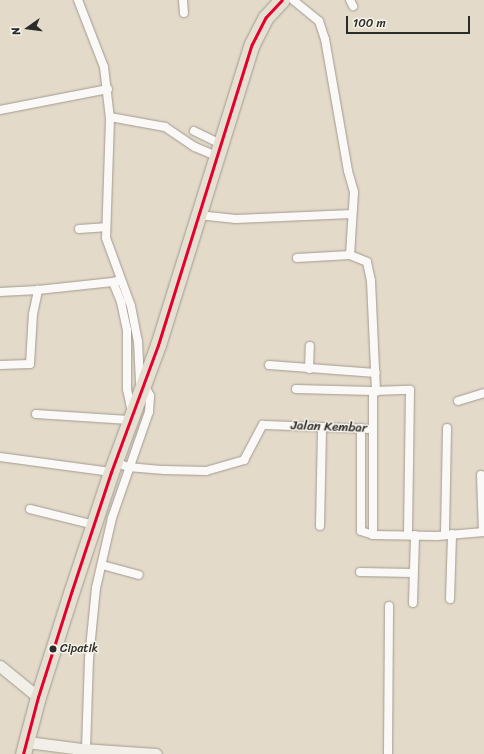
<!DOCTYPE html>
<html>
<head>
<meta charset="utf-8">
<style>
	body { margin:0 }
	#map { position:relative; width:484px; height:754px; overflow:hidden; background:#e4dac9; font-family:Sriracha,sans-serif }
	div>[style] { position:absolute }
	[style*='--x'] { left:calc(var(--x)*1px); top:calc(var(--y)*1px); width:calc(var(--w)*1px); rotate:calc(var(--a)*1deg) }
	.roads { filter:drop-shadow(0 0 1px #a19b91) drop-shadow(0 0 1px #a19b91) }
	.street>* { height:8px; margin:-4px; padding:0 4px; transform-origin:4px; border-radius:4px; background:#fbf9f7 }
	.secondary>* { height:11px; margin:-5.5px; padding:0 5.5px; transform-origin:5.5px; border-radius:5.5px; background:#f2efe8 }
	.highway>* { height:15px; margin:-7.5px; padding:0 7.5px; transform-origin:7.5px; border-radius:7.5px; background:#e6e0d2 }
	.bus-1>* { height:3px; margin:-1.5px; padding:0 1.5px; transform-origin:1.5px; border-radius:1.5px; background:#e4002b }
	.dots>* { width:11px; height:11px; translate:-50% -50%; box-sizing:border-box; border:2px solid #f7f3e8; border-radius:50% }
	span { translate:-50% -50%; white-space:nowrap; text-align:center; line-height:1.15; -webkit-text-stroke:3px #f7f3e8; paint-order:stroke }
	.bus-label { font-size:12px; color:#2b2b2b }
	.left { translate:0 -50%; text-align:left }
	.street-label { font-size:13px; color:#2b2b2b }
	.north { position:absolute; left:8px; top:8px; width:40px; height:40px; -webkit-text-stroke:3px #f7f3e8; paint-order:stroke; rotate:256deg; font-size:11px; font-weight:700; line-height:16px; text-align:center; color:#2b2b2b }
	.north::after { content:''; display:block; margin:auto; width:14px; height:18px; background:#2b2b2b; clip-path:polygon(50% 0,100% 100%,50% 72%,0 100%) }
	.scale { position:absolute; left:346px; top:16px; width:124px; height:18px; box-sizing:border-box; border:2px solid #2b2b2b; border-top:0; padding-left:5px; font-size:12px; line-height:14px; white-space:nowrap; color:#2b2b2b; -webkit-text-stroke:3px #f7f3e8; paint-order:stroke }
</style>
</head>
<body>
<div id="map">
	<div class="roads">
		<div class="street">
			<div style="--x:78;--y:0;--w:72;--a:68.8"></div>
			<div style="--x:104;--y:67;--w:52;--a:83.4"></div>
			<div style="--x:110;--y:119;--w:119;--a:91.9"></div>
			<div style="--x:106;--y:238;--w:72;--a:69.8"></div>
			<div style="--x:131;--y:306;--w:36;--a:79"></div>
			<div style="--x:138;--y:341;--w:41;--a:87.2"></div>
			<div style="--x:183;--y:0;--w:13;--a:86"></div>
			<div style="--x:293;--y:0;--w:33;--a:39"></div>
			<div style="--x:319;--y:21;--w:19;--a:72"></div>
			<div style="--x:325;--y:39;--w:134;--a:80.1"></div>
			<div style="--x:348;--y:171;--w:22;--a:74"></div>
			<div style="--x:354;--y:192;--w:63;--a:93.6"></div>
			<div style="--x:350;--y:0;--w:7;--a:63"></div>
			<div style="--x:0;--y:110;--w:110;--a:-11"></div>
			<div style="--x:110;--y:117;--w:56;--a:10.3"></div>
			<div style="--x:165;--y:127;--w:36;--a:34"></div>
			<div style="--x:195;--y:147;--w:23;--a:23"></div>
			<div style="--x:194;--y:131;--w:28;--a:26"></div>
			<div style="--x:198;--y:215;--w:38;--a:6"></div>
			<div style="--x:236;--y:219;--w:116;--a:-2.5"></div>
			<div style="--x:79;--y:229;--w:26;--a:-4"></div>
			<div style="--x:297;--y:258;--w:53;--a:-3.2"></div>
			<div style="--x:350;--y:255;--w:18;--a:22"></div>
			<div style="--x:367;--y:262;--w:19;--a:78"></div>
			<div style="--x:371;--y:281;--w:111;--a:87.4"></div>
			<div style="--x:117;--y:281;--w:4;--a:166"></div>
			<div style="--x:113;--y:282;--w:22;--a:68"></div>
			<div style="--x:121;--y:302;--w:29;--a:78"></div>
			<div style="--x:127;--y:330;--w:59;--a:90"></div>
			<div style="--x:127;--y:389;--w:25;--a:78"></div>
			<div style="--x:0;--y:292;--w:38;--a:-3"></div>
			<div style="--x:0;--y:365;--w:30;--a:-2"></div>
			<div style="--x:30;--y:364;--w:50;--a:-86.6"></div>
			<div style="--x:33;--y:314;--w:25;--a:-78"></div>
			<div style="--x:38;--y:290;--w:75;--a:-6.1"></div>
			<div style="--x:269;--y:365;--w:107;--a:4.3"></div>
			<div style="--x:309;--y:369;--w:23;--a:-88"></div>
			<div style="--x:296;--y:389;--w:77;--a:1.5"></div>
			<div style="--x:373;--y:391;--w:38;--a:90"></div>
			<div style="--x:373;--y:391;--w:37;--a:-2"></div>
			<div style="--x:410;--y:390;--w:145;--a:90.8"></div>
			<div style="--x:458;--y:401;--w:27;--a:-17"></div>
			<div style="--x:36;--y:414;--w:93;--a:3.7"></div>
			<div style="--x:361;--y:428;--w:103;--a:90"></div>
			<div style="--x:361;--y:531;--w:13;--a:18"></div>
			<div style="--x:0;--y:457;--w:112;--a:7.7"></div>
			<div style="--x:115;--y:462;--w:14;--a:21"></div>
			<div style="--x:128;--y:467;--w:36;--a:5"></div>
			<div style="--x:164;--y:470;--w:42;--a:1.4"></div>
			<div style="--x:206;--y:471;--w:40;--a:-16"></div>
			<div style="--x:244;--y:460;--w:40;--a:-62"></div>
			<div style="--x:263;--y:425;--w:110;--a:2.1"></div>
			<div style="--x:373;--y:429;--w:106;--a:90"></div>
			<div style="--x:373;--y:535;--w:64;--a:0.9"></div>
			<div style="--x:437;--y:536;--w:47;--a:-4.9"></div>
			<div style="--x:481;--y:475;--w:56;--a:88"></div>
			<div style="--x:30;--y:509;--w:66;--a:14"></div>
			<div style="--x:320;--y:526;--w:99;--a:-88.8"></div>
			<div style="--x:445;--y:534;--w:106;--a:-88.9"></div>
			<div style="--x:102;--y:565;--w:38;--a:15"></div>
			<div style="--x:360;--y:572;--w:53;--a:1.1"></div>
			<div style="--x:450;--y:599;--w:65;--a:-88.2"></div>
			<div style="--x:413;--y:603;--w:68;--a:-88.3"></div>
			<div style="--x:86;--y:749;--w:90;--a:-88.1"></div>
			<div style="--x:89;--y:659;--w:71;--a:-84.4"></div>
			<div style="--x:96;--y:588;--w:72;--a:-77.1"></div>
			<div style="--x:112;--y:518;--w:112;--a:-70.8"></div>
			<div style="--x:149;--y:412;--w:16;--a:-86"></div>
			<div style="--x:150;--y:396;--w:13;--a:-117"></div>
			<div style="--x:388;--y:754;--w:148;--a:-89.6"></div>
		</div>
		<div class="secondary">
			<div style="--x:0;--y:666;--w:49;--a:39.2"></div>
			<div style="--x:27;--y:742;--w:55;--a:7.3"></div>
			<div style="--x:82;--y:749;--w:74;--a:3.9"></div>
		</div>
		<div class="highway">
			<div style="--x:23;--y:754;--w:59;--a:-75.3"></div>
			<div style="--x:38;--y:697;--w:112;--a:-72.4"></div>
			<div style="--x:72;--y:590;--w:124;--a:-71.7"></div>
			<div style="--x:111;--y:472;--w:135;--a:-69.7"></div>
			<div style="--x:158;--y:345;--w:315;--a:-72.7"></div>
			<div style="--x:252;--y:44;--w:30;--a:-63"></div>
			<div style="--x:266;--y:17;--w:23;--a:-47"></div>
		</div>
	</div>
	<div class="bus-1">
		<div style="--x:23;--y:754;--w:59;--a:-75.3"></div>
		<div style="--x:38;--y:697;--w:112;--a:-72.4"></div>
		<div style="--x:72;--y:590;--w:124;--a:-71.7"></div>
		<div style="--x:111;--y:472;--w:135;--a:-69.7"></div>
		<div style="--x:158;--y:345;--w:315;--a:-72.7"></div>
		<div style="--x:252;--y:44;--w:30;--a:-63"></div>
		<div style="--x:266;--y:17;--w:23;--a:-47"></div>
	</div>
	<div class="dots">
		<div style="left:53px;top:649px;background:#2b2b2b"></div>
	</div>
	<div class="bus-label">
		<span class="left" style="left:60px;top:649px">Cipatik</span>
	</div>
	<div class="street-label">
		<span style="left:329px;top:427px;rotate:2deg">Jalan Kembar</span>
	</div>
	<div class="north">N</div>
	<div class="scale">100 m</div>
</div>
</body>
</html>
